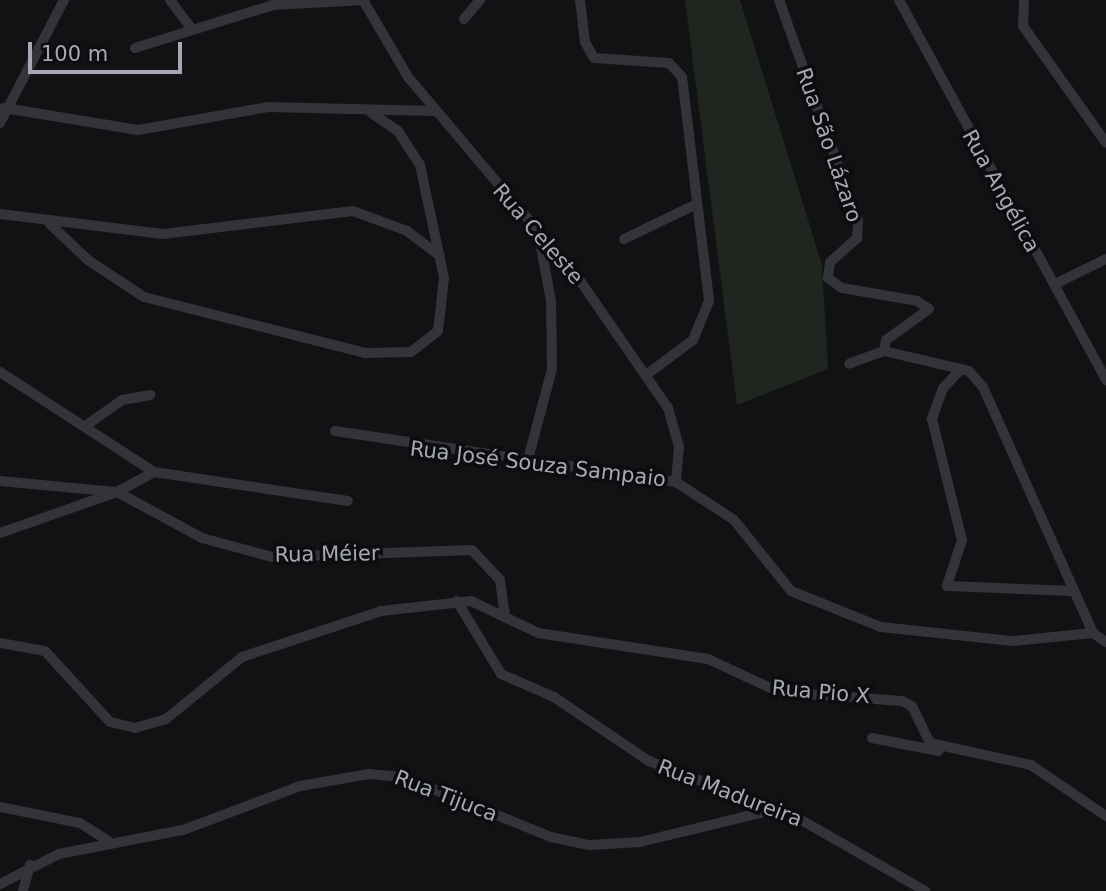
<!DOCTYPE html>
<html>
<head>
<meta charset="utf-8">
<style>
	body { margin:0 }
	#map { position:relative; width:1106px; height:891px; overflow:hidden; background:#121214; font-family:"DejaVu Sans",sans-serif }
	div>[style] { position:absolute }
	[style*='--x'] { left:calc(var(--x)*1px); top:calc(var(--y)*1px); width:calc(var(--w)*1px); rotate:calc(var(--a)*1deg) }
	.green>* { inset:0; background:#1e261f }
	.minor>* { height:10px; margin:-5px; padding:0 5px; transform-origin:5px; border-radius:5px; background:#333439 }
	span { translate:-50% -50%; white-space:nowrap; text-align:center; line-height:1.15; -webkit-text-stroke:7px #0d0d0f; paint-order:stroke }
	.street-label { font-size:21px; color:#a4a9b4 }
	.scale { position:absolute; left:28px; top:42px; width:154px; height:32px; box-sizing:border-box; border:4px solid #a4a9b4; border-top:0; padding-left:9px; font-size:21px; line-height:24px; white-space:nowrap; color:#a4a9b4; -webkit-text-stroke:5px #0d0d0f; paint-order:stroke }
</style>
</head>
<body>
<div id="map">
	<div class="green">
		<div style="clip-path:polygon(685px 0,740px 0,822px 265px,828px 369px,737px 405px)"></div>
	</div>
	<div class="minor">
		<div style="--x:170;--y:0;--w:34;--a:53"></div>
		<div style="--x:363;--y:0;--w:89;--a:59.7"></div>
		<div style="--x:408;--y:77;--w:268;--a:49.8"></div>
		<div style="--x:581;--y:282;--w:153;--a:55.4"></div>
		<div style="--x:668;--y:408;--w:41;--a:74.2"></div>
		<div style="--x:679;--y:447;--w:35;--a:95"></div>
		<div style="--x:580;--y:0;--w:42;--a:83.2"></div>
		<div style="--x:585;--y:42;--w:18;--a:61"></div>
		<div style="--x:594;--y:58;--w:75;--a:3.8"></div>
		<div style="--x:669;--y:63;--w:19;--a:47"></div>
		<div style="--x:682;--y:77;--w:226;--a:83.1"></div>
		<div style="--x:709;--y:301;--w:42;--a:112.3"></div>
		<div style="--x:693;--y:340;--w:59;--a:143.3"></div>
		<div style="--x:779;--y:0;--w:235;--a:70.3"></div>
		<div style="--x:858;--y:221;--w:17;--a:93"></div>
		<div style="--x:857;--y:238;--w:36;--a:138"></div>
		<div style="--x:830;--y:262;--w:16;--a:97"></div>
		<div style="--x:828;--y:278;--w:17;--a:36"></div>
		<div style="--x:842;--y:288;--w:76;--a:9.8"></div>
		<div style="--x:917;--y:301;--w:14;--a:34"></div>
		<div style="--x:929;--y:309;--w:53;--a:144.2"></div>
		<div style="--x:886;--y:340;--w:11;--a:100"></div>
		<div style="--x:884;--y:351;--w:37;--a:160"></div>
		<div style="--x:899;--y:0;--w:433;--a:61.4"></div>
		<div style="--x:1024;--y:0;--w:26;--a:92"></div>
		<div style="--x:1023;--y:26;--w:143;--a:54.6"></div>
		<div style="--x:464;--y:19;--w:25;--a:-50"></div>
		<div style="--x:135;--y:48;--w:145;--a:-17.3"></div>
		<div style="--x:273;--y:5;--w:92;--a:-3.1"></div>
		<div style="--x:4;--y:108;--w:136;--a:9.3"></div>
		<div style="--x:138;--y:130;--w:132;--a:-10"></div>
		<div style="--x:268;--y:107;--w:167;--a:1.4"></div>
		<div style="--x:0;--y:123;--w:139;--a:-62.5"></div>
		<div style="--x:0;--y:214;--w:164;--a:7"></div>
		<div style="--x:163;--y:234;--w:191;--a:-6.9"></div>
		<div style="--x:353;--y:211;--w:58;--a:20.3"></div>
		<div style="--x:407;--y:231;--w:41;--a:37.1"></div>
		<div style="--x:50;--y:224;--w:52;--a:43.5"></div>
		<div style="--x:88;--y:260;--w:67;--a:33.5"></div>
		<div style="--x:144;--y:297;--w:228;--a:14.2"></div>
		<div style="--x:365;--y:353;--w:46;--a:-1.2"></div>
		<div style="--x:411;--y:352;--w:34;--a:-38"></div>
		<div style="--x:438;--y:331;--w:53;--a:-83.5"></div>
		<div style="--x:444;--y:278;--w:116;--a:-102"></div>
		<div style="--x:420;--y:165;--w:40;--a:-122.9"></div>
		<div style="--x:398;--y:131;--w:32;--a:-146"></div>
		<div style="--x:624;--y:239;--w:79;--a:-25.6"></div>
		<div style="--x:1055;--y:284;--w:57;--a:-26.1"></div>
		<div style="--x:884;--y:351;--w:87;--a:13.2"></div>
		<div style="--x:969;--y:371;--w:21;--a:49"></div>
		<div style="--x:983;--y:387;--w:269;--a:65.9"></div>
		<div style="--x:961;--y:369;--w:26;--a:133"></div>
		<div style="--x:943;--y:388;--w:33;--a:110"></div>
		<div style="--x:932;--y:419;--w:125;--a:76.1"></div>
		<div style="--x:962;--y:540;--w:48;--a:108.1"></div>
		<div style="--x:947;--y:586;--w:126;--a:2.3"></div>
		<div style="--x:0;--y:372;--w:184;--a:33"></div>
		<div style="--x:154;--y:472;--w:196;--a:8.5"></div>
		<div style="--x:88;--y:424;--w:42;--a:-35.2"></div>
		<div style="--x:122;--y:400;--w:29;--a:-10"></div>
		<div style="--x:335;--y:431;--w:345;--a:8.5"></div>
		<div style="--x:676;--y:482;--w:69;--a:33.2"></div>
		<div style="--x:734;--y:520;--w:91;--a:51.2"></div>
		<div style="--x:791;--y:591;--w:97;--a:21.8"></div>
		<div style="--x:881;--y:627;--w:133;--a:6.1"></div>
		<div style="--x:1013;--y:641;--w:80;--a:-5.7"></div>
		<div style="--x:1093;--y:633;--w:16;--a:35"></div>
		<div style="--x:527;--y:463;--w:97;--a:-75.1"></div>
		<div style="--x:552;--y:369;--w:68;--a:-90.8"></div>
		<div style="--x:551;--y:301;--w:66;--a:-100.5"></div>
		<div style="--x:0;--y:481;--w:118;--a:5.4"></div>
		<div style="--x:117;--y:492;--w:42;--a:-28.4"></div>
		<div style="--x:0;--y:533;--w:124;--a:-19.3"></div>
		<div style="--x:117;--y:492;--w:97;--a:28.4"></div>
		<div style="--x:202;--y:538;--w:73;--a:15.2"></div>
		<div style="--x:272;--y:557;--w:200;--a:-2"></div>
		<div style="--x:472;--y:550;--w:41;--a:47"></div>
		<div style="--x:500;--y:580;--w:36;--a:82"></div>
		<div style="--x:457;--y:601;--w:85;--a:58.9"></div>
		<div style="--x:501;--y:674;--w:58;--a:23.5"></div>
		<div style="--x:554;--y:697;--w:115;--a:34"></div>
		<div style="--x:649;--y:761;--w:157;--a:20.9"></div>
		<div style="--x:796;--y:817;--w:149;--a:29.8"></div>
		<div style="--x:0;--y:643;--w:46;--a:10.1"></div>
		<div style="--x:45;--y:651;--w:96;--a:47.5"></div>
		<div style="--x:110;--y:722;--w:26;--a:13"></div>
		<div style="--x:135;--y:728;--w:32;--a:-16"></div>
		<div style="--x:166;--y:719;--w:98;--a:-39.2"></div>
		<div style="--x:242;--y:657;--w:146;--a:-18.3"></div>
		<div style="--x:381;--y:611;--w:91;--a:-6.3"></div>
		<div style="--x:471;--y:601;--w:74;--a:25.5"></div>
		<div style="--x:538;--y:633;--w:172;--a:8.7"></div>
		<div style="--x:708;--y:659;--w:78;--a:24.9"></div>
		<div style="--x:779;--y:692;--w:123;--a:4.2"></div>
		<div style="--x:902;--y:701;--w:11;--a:27"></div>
		<div style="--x:912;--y:706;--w:41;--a:64.1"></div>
		<div style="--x:930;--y:743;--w:103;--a:12.3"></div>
		<div style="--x:1031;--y:765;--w:91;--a:34.2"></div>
		<div style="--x:872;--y:738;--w:68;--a:11"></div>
		<div style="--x:0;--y:807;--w:82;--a:11.3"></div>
		<div style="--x:80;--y:823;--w:32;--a:32"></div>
		<div style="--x:0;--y:884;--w:66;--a:-27"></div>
		<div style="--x:59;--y:854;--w:126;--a:-11"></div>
		<div style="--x:183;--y:830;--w:125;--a:-20.6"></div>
		<div style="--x:300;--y:786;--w:70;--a:-9.9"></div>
		<div style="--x:369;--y:774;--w:34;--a:5"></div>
		<div style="--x:403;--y:777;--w:160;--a:22.1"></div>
		<div style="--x:551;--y:837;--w:40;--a:12"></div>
		<div style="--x:590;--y:845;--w:50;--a:-3.4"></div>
		<div style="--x:640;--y:842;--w:140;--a:-13.6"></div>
		<div style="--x:23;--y:891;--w:27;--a:-75"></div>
	</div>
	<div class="street-label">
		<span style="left:829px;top:145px;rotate:71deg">Rua São Lázaro</span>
		<span style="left:1001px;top:191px;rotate:61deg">Rua Angélica</span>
		<span style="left:538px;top:234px;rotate:49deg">Rua Celeste</span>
		<span style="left:538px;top:464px;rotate:7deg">Rua José Souza Sampaio</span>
		<span style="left:327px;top:554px;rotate:-1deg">Rua Méier</span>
		<span style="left:821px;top:692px;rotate:5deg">Rua Pio X</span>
		<span style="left:730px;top:793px;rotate:21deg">Rua Madureira</span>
		<span style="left:446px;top:796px;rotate:21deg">Rua Tijuca</span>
	</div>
	<div class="scale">100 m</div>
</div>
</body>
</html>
